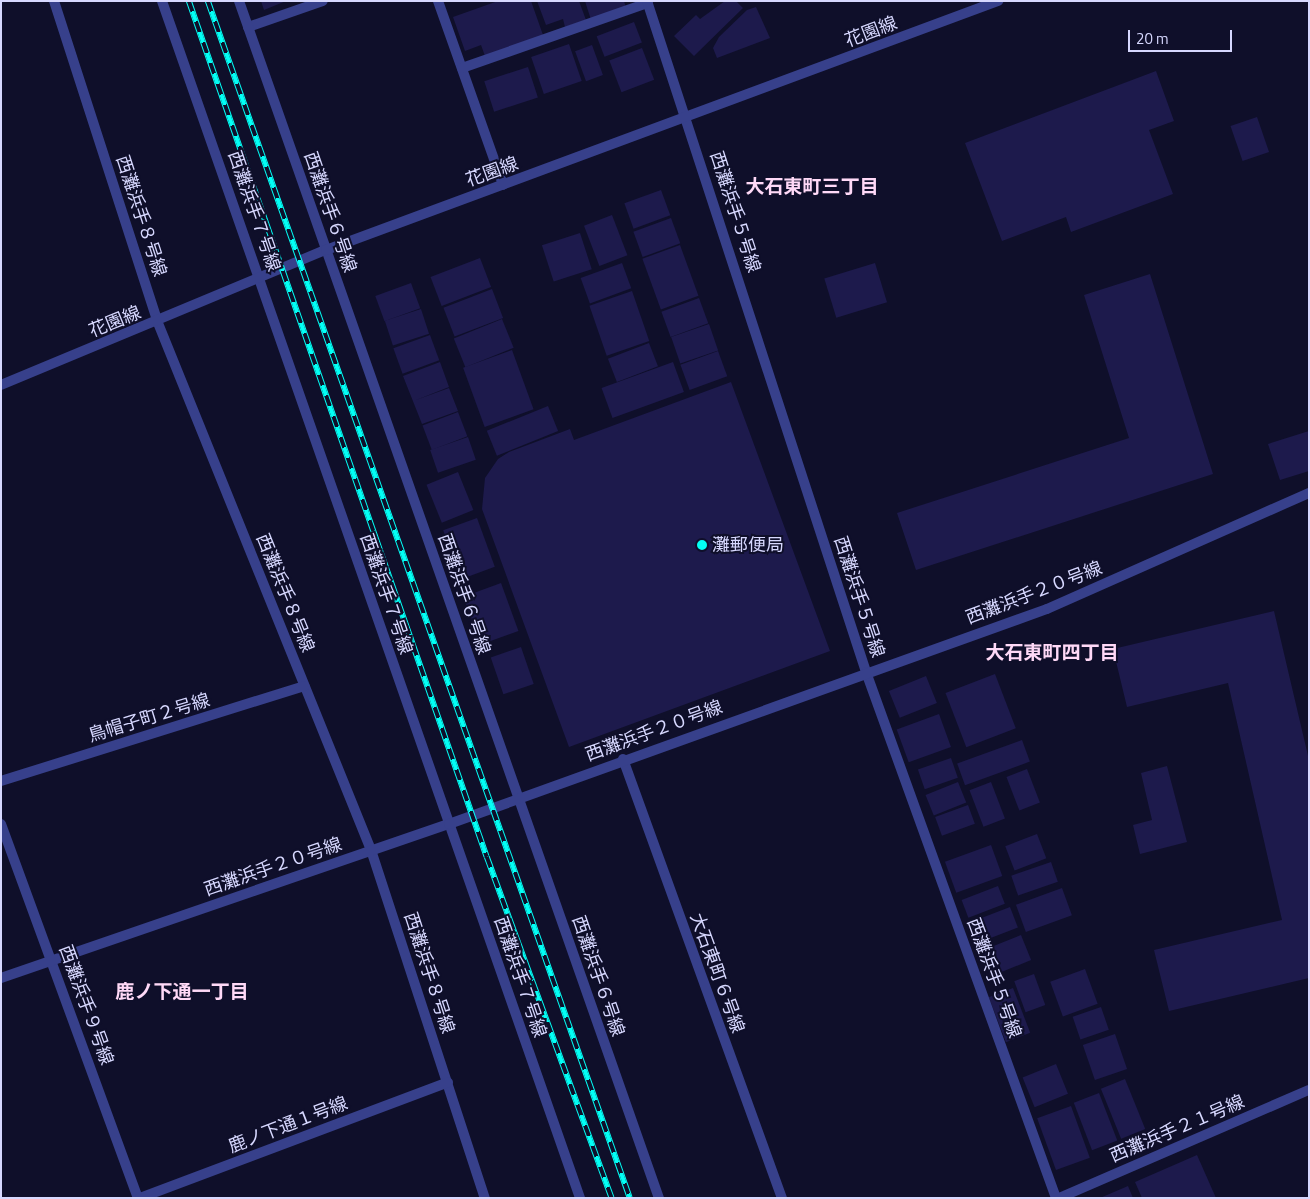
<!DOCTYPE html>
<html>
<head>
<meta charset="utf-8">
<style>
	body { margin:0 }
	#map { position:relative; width:1310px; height:1199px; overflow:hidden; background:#0f0f2a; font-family:"Titillium Web","Noto Sans JP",sans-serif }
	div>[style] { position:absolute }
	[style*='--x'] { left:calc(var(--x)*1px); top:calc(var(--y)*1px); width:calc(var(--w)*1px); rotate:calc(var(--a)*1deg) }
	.building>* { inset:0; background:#1d1a4c; transform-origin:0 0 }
	.service>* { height:10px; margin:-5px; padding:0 5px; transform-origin:5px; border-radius:5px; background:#37408b }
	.minor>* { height:10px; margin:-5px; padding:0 5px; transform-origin:5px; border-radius:5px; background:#37408b }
	.tertiary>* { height:10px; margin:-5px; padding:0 5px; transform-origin:5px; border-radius:5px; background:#37408b }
	.rail>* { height:5.5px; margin-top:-2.75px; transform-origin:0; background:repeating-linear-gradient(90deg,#0f0f2a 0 11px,#03fff5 0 22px); box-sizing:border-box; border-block:1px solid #03fff5 }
	.dots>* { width:14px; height:14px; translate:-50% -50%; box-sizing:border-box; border:2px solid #0f0f2a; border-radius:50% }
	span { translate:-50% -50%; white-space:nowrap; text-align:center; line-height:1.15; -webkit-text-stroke:4px #0f0f2a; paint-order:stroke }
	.street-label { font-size:18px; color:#d7d8ff }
	.poi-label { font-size:18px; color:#d7d8ff }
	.left { translate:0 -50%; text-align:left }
	.neighbourhood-label { font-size:19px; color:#ffd9f7; font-weight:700 }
	.frame { position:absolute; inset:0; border:2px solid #d7d8ff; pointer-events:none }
	.scale { position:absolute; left:1128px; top:30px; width:104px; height:22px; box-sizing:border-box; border:2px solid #d7d8ff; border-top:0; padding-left:6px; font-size:15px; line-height:18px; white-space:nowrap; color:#d7d8ff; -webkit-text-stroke:4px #0f0f2a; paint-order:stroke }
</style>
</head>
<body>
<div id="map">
	<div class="building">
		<div style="clip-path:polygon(261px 1px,286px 1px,264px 10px)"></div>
		<div style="clip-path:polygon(498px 1px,531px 1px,543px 35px,485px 56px,481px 45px,465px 51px,453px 17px)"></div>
		<div style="clip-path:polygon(537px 1px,579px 1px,586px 20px,565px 27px,563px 19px,546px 25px)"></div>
		<div style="clip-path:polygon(585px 1px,624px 1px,626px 8px,591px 20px)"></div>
		<div style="clip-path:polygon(725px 1px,736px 1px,743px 8px,694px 56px,674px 36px,696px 15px,700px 19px)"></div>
		<div style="clip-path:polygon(756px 7px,770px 38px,717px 58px,713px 48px,719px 37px,747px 10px)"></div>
		<div style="left:634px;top:22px;width:22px;height:40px;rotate:69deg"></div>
		<div style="left:569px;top:44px;width:39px;height:40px;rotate:71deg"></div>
		<div style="left:592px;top:45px;width:32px;height:18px;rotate:70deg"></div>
		<div style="left:642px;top:48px;width:34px;height:35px;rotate:69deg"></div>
		<div style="left:528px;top:67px;width:32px;height:46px;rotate:72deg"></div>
		<div style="clip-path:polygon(1156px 71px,1174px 121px,1149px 130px,1173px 194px,1071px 232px,1066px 217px,1002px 241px,965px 143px)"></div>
		<div style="left:1257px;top:117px;width:37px;height:28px;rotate:71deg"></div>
		<div style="left:661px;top:190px;width:27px;height:39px;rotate:70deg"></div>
		<div style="left:612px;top:215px;width:43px;height:30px;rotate:69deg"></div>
		<div style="left:671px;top:218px;width:27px;height:40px;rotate:70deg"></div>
		<div style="left:580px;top:233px;width:38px;height:40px;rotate:72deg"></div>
		<div style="left:680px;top:245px;width:54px;height:40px;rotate:70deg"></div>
		<div style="left:480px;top:258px;width:31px;height:53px;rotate:69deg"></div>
		<div style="left:622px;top:263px;width:27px;height:44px;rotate:70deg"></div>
		<div style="left:875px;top:263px;width:41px;height:53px;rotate:73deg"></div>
		<div style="clip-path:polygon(1150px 274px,1213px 474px,916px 570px,897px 513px,1129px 438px,1084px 295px)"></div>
		<div style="left:411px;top:283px;width:27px;height:38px;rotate:70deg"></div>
		<div style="left:492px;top:289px;width:31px;height:52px;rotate:69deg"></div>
		<div style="left:632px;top:291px;width:53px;height:45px;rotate:71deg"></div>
		<div style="left:699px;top:298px;width:27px;height:40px;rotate:70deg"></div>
		<div style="left:421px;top:309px;width:26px;height:38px;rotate:72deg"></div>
		<div style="left:502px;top:319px;width:31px;height:52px;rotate:68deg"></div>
		<div style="left:709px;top:324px;width:28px;height:40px;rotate:71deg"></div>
		<div style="left:430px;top:335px;width:27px;height:39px;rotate:70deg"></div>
		<div style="left:649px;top:343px;width:25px;height:44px;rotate:69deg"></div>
		<div style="left:512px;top:350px;width:63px;height:52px;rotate:70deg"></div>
		<div style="left:718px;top:351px;width:27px;height:40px;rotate:70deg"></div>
		<div style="clip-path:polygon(440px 362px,449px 387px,416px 400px,449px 388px,458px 411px,422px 424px,403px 376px)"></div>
		<div style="left:673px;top:362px;width:32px;height:76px;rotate:70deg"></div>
		<div style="clip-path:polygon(731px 382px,830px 651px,569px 747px,482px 509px,485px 478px,498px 459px,509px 452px,570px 429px,574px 440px)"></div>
		<div style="left:548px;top:406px;width:27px;height:66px;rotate:68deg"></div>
		<div style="left:458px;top:412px;width:26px;height:38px;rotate:69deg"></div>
		<div style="clip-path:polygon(1309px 431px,1309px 471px,1280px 480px,1268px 444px)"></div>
		<div style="left:468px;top:437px;width:24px;height:40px;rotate:71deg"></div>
		<div style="left:458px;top:472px;width:41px;height:34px;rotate:68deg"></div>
		<div style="left:477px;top:518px;width:52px;height:36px;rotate:70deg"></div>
		<div style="left:501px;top:583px;width:51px;height:40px;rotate:70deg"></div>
		<div style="clip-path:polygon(1274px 611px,1309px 760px,1309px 978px,1169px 1011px,1154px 950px,1282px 920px,1228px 683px,1127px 707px,1113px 649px)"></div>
		<div style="left:521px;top:647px;width:39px;height:32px;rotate:71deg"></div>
		<div style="left:995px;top:674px;width:58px;height:53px;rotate:69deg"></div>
		<div style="left:926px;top:676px;width:29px;height:40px;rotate:68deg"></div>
		<div style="left:939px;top:714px;width:35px;height:45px;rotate:70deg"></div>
		<div style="left:1022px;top:740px;width:23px;height:69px;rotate:70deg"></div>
		<div style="left:951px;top:758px;width:21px;height:35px;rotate:71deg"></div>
		<div style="clip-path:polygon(1167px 766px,1187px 842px,1140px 854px,1133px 825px,1152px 820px,1141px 773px)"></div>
		<div style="left:1027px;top:769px;width:36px;height:22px;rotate:69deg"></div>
		<div style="left:958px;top:782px;width:22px;height:35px;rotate:68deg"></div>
		<div style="left:991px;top:782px;width:39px;height:23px;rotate:69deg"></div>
		<div style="left:968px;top:805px;width:20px;height:35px;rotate:70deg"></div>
		<div style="left:1037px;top:834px;width:26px;height:34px;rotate:69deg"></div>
		<div style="left:991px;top:845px;width:33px;height:49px;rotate:70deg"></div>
		<div style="left:1051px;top:862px;width:21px;height:42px;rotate:71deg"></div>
		<div style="left:998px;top:886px;width:19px;height:39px;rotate:69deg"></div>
		<div style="left:1062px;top:888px;width:29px;height:49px;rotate:70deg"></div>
		<div style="left:1010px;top:907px;width:22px;height:43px;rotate:69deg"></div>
		<div style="left:1021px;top:935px;width:27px;height:43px;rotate:68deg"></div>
		<div style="left:1085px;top:969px;width:37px;height:37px;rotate:70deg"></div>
		<div style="left:1034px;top:974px;width:33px;height:21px;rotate:70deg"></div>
		<div style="left:1013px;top:988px;width:48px;height:26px;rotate:69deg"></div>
		<div style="left:1101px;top:1007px;width:24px;height:30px;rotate:71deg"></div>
		<div style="left:1115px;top:1034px;width:37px;height:34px;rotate:71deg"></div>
		<div style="left:1056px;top:1064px;width:32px;height:36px;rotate:68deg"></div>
		<div style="left:1125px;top:1079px;width:54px;height:26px;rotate:68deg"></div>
		<div style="left:1099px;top:1093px;width:51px;height:27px;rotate:69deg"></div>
		<div style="left:1071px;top:1106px;width:55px;height:36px;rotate:70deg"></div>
		<div style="clip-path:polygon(1197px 1155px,1216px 1198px,1142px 1198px,1135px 1182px)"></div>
		<div style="clip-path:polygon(1128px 1186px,1133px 1198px,1100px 1198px)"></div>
	</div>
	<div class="service">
		<div style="--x:438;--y:1;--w:195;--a:70.5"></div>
		<div style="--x:248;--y:27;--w:79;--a:-19.1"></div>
		<div style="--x:462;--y:68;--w:197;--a:-19.3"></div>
	</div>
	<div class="minor">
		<div style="--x:54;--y:1;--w:338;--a:72.1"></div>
		<div style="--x:158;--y:323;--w:568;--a:67.99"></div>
		<div style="--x:371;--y:850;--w:366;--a:71.9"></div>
		<div style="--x:162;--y:1;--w:1268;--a:70.75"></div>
		<div style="--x:239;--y:1;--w:1269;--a:70.67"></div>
		<div style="--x:647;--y:1;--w:706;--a:71.92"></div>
		<div style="--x:866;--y:672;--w:559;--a:70.14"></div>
		<div style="--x:623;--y:759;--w:467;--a:70.1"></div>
		<div style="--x:1;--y:781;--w:318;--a:-17.4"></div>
		<div style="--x:1;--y:824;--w:398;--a:69.9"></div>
		<div style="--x:140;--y:1198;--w:329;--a:-20.6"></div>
		<div style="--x:1059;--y:1198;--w:272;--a:-23.4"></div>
	</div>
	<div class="tertiary">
		<div style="--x:1;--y:385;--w:352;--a:-22.6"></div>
		<div style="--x:326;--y:250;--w:717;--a:-20.33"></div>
		<div style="--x:1;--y:978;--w:474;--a:-19"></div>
		<div style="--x:449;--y:824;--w:635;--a:-19.78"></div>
		<div style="--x:1047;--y:609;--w:287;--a:-23.9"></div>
	</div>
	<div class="rail">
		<div style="--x:189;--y:1;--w:906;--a:70.81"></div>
		<div style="--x:487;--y:857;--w:363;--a:69.9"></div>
		<div style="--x:208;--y:1;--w:1269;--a:70.58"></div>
	</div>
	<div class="dots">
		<div style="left:702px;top:545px;background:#03fff5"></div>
	</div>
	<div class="street-label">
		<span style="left:871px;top:32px;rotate:-21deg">花園線</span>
		<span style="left:492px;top:172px;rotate:-20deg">花園線</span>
		<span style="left:254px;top:211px;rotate:71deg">西灘浜手７号線</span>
		<span style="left:330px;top:212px;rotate:71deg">西灘浜手６号線</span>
		<span style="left:735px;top:212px;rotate:72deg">西灘浜手５号線</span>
		<span style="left:141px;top:216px;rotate:72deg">西灘浜手８号線</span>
		<span style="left:115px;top:322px;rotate:-22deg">花園線</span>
		<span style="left:285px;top:593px;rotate:68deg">西灘浜手８号線</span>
		<span style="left:1034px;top:593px;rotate:-21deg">西灘浜手２０号線</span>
		<span style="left:386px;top:594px;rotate:71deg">西灘浜手７号線</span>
		<span style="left:464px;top:594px;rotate:71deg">西灘浜手６号線</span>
		<span style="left:859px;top:597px;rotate:72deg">西灘浜手５号線</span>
		<span style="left:149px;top:718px;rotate:-17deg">鳥帽子町２号線</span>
		<span style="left:654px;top:731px;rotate:-20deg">西灘浜手２０号線</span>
		<span style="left:273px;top:867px;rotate:-19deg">西灘浜手２０号線</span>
		<span style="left:429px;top:973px;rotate:72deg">西灘浜手８号線</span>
		<span style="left:717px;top:973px;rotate:70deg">大石東町６号線</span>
		<span style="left:598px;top:976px;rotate:71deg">西灘浜手６号線</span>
		<span style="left:520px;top:977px;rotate:71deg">西灘浜手７号線</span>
		<span style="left:994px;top:978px;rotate:70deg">西灘浜手５号線</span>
		<span style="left:86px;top:1005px;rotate:70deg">西灘浜手９号線</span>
		<span style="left:288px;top:1125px;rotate:-21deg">鹿ノ下通１号線</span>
		<span style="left:1177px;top:1129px;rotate:-23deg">西灘浜手２１号線</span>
	</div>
	<div class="poi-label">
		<span class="left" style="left:712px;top:545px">灘郵便局</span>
	</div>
	<div class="neighbourhood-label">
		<span style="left:812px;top:186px">大石東町三丁目</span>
		<span style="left:1052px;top:652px">大石東町四丁目</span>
		<span style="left:182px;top:991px">鹿ノ下通一丁目</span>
	</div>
	<div class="frame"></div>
	<div class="scale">20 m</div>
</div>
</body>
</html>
